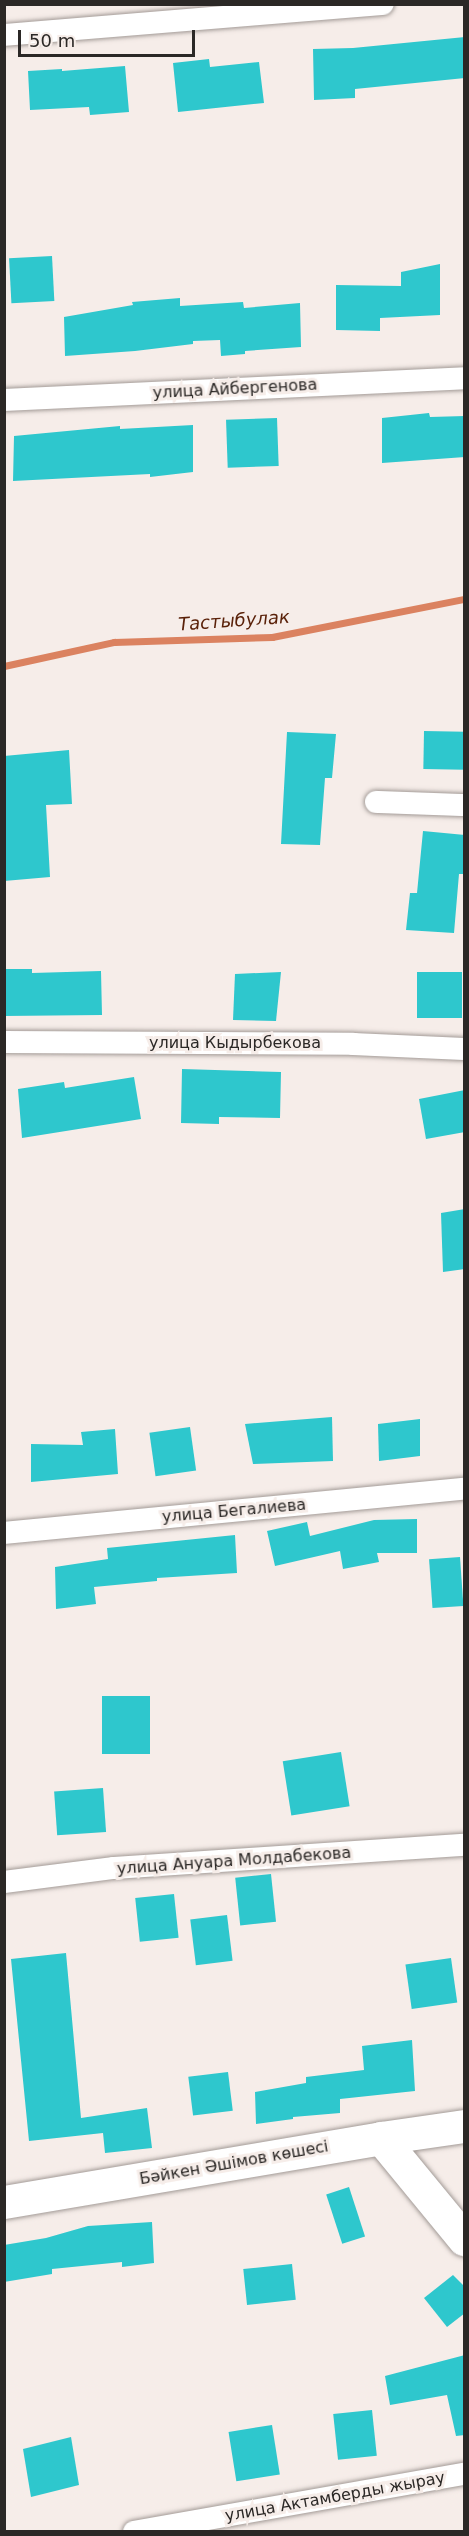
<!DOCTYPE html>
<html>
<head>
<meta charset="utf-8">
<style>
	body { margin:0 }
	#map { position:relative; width:469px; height:2536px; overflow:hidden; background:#f6ede9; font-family:"DejaVu Sans",sans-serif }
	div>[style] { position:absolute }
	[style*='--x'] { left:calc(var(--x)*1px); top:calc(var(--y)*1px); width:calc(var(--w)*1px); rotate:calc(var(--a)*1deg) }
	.stream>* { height:7px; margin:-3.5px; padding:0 3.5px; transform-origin:3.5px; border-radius:3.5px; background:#db8260 }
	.building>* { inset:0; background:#2ec7cd; transform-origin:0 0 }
	.roads { filter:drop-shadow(0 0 2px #a39b97) drop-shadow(0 0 2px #a39b97) }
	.street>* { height:22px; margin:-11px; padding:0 11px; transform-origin:11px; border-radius:11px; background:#fff }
	.secondary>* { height:33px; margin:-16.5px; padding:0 16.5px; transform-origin:16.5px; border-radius:16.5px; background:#fff }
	span { translate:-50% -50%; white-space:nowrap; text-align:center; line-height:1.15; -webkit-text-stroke:6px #f6ede9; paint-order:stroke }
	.street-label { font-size:16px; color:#2b2826 }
	.water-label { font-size:18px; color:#5a2109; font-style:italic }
	.frame { position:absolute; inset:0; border:6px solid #2b2826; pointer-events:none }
	.scale { position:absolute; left:18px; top:30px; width:177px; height:27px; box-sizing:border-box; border:3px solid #2b2826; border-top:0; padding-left:8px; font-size:18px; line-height:21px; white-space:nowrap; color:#2b2826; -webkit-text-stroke:4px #f6ede9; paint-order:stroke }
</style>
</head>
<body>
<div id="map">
	<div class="stream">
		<div style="--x:4;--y:666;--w:113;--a:-12.3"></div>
		<div style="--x:114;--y:642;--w:158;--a:-1.8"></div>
		<div style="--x:272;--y:637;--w:196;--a:-11.2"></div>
	</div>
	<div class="building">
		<div style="clip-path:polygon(465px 37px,465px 78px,355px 89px,355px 98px,314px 100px,313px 49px,353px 48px)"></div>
		<div style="clip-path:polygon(209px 59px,210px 67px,259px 62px,264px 103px,178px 112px,173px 63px)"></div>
		<div style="clip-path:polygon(125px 66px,129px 112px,90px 115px,89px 107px,30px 110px,28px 71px,62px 69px,62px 71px)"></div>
		<div style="left:52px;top:256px;width:45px;height:43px;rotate:87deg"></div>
		<div style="clip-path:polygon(440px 264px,440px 315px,380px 318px,380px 331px,336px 330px,336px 285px,401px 286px,401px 272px)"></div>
		<div style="clip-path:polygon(180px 298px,180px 306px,243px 302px,244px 308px,300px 303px,301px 347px,245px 351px,245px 354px,221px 356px,220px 340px,193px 341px,193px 344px,135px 351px,65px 356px,64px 317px,133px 305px,132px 302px)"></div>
		<div style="clip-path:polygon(429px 413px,430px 417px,465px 416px,465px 457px,382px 463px,382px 418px)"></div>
		<div style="left:277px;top:418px;width:48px;height:51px;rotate:88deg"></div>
		<div style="clip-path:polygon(193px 425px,193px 472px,150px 477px,150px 474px,13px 481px,14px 436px,120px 426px,120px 429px)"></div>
		<div style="left:424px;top:731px;width:41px;height:38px;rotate:1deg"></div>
		<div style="clip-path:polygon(287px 732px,336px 734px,332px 778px,325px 778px,320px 845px,281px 844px)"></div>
		<div style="clip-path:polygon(69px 750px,72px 804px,46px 805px,50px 877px,4px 881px,4px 756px)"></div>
		<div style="clip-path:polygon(423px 831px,465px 835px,465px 874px,459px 874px,454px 933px,406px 930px,410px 893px,417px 893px)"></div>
		<div style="clip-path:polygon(4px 969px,32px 969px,32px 973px,101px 971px,102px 1015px,4px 1016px)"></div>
		<div style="clip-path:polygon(281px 972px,276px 1021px,233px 1020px,235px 974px)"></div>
		<div style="left:462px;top:972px;width:46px;height:45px;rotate:90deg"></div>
		<div style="clip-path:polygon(182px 1069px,281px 1072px,280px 1118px,219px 1117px,219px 1124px,181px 1123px)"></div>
		<div style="clip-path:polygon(134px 1077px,141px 1119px,22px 1138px,18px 1089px,64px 1082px,65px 1088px)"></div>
		<div style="clip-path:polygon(465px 1090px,465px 1132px,426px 1139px,419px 1099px)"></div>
		<div style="clip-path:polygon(465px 1209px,465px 1269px,443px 1272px,441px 1213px)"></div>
		<div style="clip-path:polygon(332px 1417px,333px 1461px,253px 1464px,245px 1424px)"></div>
		<div style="clip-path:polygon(420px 1419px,420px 1456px,379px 1461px,378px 1424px)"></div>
		<div style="left:190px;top:1427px;width:44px;height:41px;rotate:82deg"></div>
		<div style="clip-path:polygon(115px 1429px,118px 1474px,31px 1482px,31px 1444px,83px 1445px,81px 1432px)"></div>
		<div style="clip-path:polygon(417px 1519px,417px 1553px,377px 1553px,379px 1562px,343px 1569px,340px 1551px,275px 1566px,267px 1531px,307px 1522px,310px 1536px,374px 1520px)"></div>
		<div style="clip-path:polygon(235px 1535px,237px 1573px,157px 1578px,157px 1581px,94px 1587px,96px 1604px,56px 1609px,55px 1567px,108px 1559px,107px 1548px)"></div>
		<div style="left:460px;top:1557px;width:49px;height:31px;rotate:86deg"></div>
		<div style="left:150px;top:1696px;width:58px;height:48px;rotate:90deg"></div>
		<div style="left:341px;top:1752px;width:55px;height:59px;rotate:81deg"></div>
		<div style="left:103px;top:1788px;width:44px;height:49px;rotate:86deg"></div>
		<div style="left:271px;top:1874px;width:48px;height:36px;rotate:84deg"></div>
		<div style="left:174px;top:1894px;width:44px;height:39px;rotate:84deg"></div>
		<div style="left:227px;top:1915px;width:46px;height:37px;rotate:83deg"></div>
		<div style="clip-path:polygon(66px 1953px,81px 2118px,147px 2108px,152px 2148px,105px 2153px,103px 2133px,29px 2141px,11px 1959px)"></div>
		<div style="left:451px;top:1958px;width:45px;height:46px;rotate:82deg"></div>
		<div style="clip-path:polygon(412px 2040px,415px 2091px,340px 2099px,340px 2113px,293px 2117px,293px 2119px,256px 2124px,255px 2092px,306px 2083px,306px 2077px,364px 2070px,362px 2046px)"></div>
		<div style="left:228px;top:2072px;width:39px;height:40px;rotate:83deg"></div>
		<div style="left:349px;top:2187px;width:52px;height:24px;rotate:72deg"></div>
		<div style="clip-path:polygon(152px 2222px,154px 2263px,122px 2267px,122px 2262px,52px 2269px,52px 2274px,4px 2282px,4px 2245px,46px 2238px,88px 2226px)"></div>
		<div style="left:292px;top:2264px;width:36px;height:49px;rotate:84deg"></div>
		<div style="clip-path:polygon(453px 2275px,465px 2287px,465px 2313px,447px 2327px,424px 2298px)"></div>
		<div style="clip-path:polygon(465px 2355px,465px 2435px,456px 2436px,447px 2395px,390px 2405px,385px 2376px)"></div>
		<div style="left:372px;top:2410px;width:46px;height:39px;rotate:84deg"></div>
		<div style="left:272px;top:2425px;width:50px;height:44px;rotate:81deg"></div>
		<div style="clip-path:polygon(71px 2437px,79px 2485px,31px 2497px,23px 2449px)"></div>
	</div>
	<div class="roads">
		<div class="street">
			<div style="--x:4;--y:35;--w:380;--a:-4.7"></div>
			<div style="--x:4;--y:400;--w:461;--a:-2.7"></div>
			<div style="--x:376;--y:802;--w:88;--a:2"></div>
			<div style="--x:4;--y:1042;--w:349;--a:0.3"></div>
			<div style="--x:353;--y:1044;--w:111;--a:2.6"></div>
			<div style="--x:4;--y:1533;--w:462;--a:-5.5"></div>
			<div style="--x:4;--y:1882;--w:111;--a:-7.3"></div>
			<div style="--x:114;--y:1868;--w:351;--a:-3.8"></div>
			<div style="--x:134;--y:2532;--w:335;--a:-10"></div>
		</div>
		<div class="secondary">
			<div style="--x:381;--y:2138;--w:131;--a:50.6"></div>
			<div style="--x:4;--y:2202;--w:382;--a:-9.6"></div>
			<div style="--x:381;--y:2138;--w:84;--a:-8.2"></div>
		</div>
	</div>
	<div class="street-label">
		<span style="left:235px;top:389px;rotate:-3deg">улица Айбергенова</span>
		<span style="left:235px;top:1043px">улица Кыдырбекова</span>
		<span style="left:234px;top:1511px;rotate:-5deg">улица Бегалиева</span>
		<span style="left:234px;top:1861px;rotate:-4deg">улица Ануара Молдабекова</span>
		<span style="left:234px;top:2163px;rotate:-10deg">Бәйкен Әшімов көшесі</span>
		<span style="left:335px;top:2497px;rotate:-10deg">улица Актамберды жырау</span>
	</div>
	<div class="water-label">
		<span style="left:234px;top:621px;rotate:-4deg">Тастыбулак</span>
	</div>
	<div class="frame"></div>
	<div class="scale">50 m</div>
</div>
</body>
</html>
